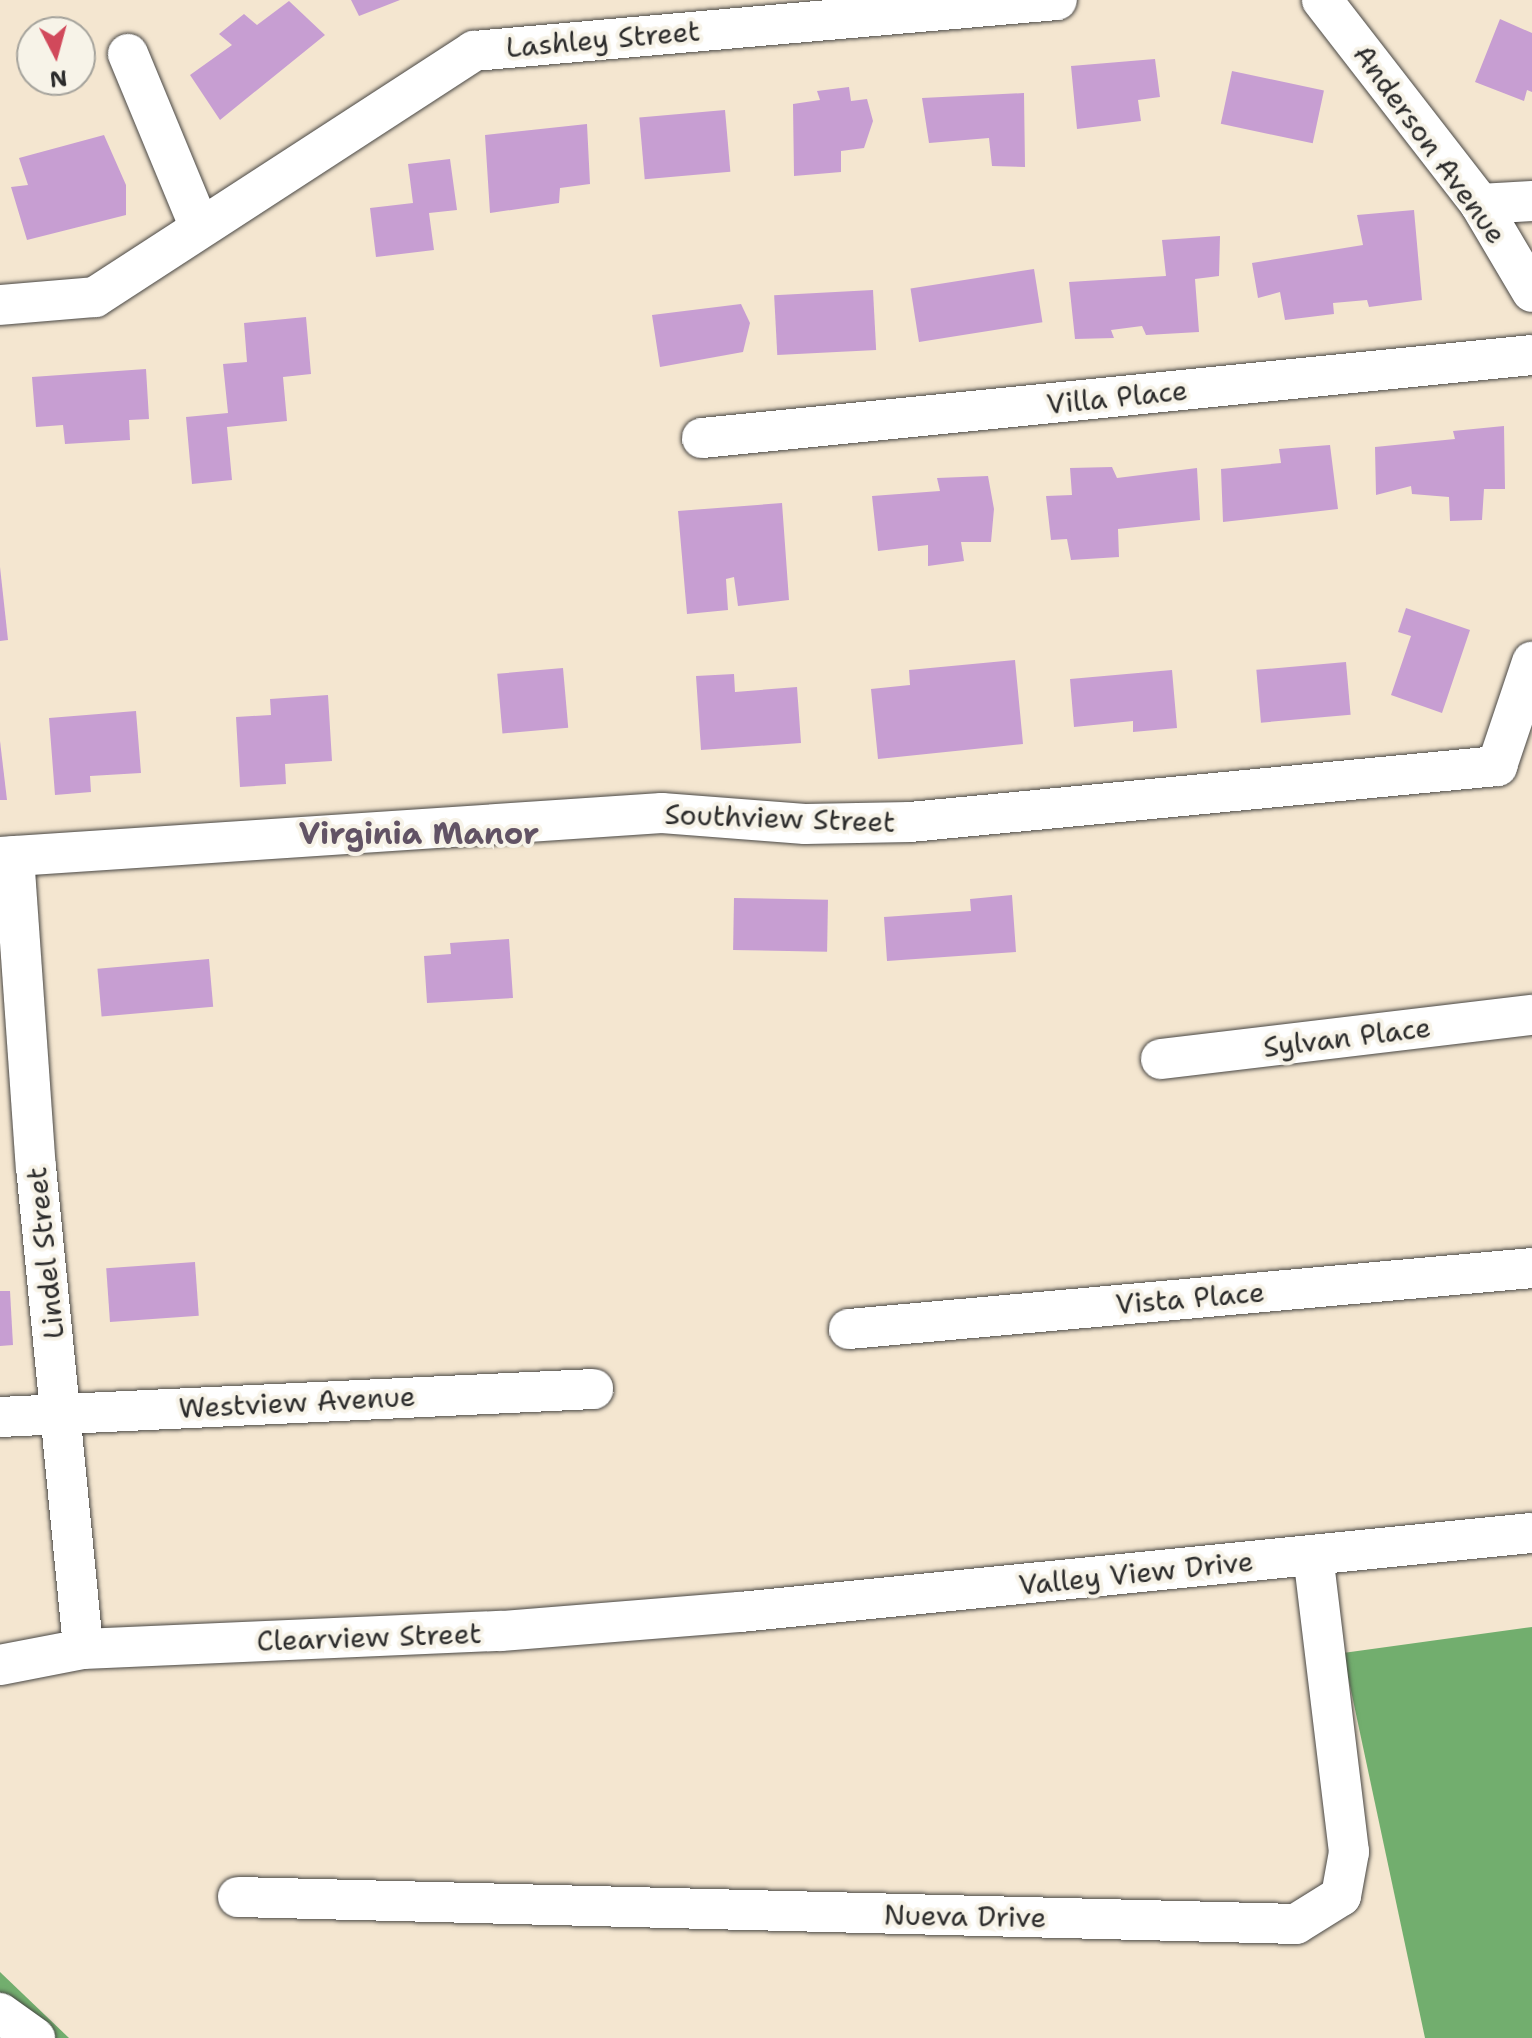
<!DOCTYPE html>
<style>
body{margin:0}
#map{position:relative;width:1532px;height:2038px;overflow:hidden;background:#f4e6d0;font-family:"Shantell Sans",sans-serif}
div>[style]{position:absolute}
.forest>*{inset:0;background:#72ae6e}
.building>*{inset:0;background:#c79ed2;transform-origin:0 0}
.roads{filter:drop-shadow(0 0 2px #494744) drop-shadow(0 0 2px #494744)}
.minor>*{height:40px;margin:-20px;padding:0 20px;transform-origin:20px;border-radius:20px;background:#fff}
span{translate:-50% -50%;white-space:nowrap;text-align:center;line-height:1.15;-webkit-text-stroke:8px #f7f3e8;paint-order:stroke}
.street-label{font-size:28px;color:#2b2b2b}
.neighbourhood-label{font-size:30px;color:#625365;font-weight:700}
.north{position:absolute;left:16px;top:16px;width:80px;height:80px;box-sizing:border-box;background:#f7f3e8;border:2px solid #a5a39c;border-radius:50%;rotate:174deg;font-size:22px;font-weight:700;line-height:32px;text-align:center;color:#2b2b2b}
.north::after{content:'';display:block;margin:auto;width:28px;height:36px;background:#d1495b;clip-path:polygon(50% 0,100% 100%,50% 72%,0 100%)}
</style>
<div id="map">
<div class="forest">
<div style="clip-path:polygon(1532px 1627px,1532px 2038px,1425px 2038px,1343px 1653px)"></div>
<div style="clip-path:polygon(0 1972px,69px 2038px,0 2038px)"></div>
</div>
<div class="building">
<div style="clip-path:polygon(351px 0,400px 0,359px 16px)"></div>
<div style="clip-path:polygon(289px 1px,325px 35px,220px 120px,190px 75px,232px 45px,219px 34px,244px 14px,257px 25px)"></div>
<div style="clip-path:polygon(1500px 19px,1532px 33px,1532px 92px,1527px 90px,1524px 101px,1475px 82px)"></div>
<div style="clip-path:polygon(1155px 59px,1160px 97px,1138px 100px,1141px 121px,1077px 129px,1071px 66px)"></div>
<div style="left:1232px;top:71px;width:94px;height:54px;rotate:12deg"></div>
<div style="clip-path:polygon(849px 87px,851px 101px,867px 99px,873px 121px,864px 148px,841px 151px,841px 172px,794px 176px,793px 104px,820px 100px,817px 91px)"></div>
<div style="clip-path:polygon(1024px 93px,1025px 167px,992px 166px,989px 138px,929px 143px,922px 98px)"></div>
<div style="left:725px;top:110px;width:62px;height:86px;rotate:85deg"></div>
<div style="clip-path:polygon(587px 124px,590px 184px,560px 188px,559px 203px,490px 213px,485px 135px)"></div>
<div style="clip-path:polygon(104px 135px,126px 185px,126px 215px,27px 240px,11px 187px,28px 185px,19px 158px)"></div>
<div style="clip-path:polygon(450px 159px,457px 210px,429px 213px,434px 250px,376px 257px,370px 208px,413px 203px,408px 164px)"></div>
<div style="clip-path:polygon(1414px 210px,1422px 300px,1369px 307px,1367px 300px,1333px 303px,1334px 314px,1285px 320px,1280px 292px,1258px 298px,1252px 263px,1363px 245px,1357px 215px)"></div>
<div style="clip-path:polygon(1220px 236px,1219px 276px,1195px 279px,1199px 332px,1146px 335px,1142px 326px,1111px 330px,1114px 338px,1075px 339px,1069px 282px,1166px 276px,1162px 240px)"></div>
<div style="left:1034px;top:269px;width:54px;height:125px;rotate:81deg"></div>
<div style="left:873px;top:290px;width:60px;height:99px;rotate:87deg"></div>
<div style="clip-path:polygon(741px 304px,750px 323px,743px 352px,660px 367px,652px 315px)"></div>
<div style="clip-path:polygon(306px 317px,311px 374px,283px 377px,287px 421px,227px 427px,232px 480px,192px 484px,186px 417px,228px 413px,223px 364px,247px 362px,244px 323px)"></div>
<div style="clip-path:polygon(146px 369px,149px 419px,129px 420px,130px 440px,65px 444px,63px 425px,36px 427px,32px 377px)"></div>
<div style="clip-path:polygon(1504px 426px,1505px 489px,1484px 489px,1482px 520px,1450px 521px,1449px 497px,1412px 494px,1411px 486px,1376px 495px,1375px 447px,1455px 439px,1453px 431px)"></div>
<div style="clip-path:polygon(1330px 445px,1338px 509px,1223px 522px,1221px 469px,1281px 463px,1279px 449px)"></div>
<div style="clip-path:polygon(1112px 467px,1117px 478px,1197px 468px,1200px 520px,1118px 529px,1119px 557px,1071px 560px,1067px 539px,1051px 540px,1046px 496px,1072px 495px,1070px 468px)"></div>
<div style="clip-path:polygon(988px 476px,994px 509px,991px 542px,961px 542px,964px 561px,928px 566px,928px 545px,878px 551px,872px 496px,940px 491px,937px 478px)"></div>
<div style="clip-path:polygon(782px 503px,789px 600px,738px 606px,734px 577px,726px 579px,728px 610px,687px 614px,678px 511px)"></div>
<div style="clip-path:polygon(0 567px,8px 640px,0 641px)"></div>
<div style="clip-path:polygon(1406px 608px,1470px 630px,1442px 713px,1391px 695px,1411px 636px,1398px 632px)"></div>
<div style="clip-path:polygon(1015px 660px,1023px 744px,878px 759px,871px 689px,910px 685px,909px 670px)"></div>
<div style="left:1346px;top:662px;width:53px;height:90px;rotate:85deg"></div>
<div style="left:563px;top:668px;width:60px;height:66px;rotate:85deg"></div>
<div style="clip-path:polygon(1172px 670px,1177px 728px,1133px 732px,1133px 721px,1074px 727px,1070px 679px)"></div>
<div style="clip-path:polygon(734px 674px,735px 692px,797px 687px,801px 743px,701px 750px,696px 676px)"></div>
<div style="clip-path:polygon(328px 695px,332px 761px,285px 764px,286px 784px,240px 787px,236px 717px,271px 715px,270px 699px)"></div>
<div style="clip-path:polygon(136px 711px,141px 773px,90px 776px,91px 792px,55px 795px,49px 718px)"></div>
<div style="clip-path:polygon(0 741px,7px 800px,0 800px)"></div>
<div style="clip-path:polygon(1012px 895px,1016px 952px,887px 961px,884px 917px,971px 911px,970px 899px)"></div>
<div style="left:734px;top:898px;width:94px;height:52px;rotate:1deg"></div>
<div style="clip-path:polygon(509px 939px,513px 998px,427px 1003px,424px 956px,451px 954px,450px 943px)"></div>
<div style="left:209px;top:959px;width:48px;height:112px;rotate:85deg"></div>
<div style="left:195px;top:1262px;width:54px;height:89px;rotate:86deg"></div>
<div style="clip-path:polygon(0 1291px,10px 1291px,13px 1345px,0 1346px)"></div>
</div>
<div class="roads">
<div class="minor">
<div style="left:1322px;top:0;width:258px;rotate:52.2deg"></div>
<div style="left:1480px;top:204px;width:102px;rotate:59.4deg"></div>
<div style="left:128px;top:54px;width:185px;rotate:67.5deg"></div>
<div style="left:1480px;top:204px;width:52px;rotate:-3.3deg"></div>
<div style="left:0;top:305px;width:95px;rotate:-4.8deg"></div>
<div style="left:95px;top:297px;width:452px;rotate:-33deg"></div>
<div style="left:474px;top:51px;width:585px;rotate:-5deg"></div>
<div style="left:702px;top:438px;width:834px;rotate:-5.71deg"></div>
<div style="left:14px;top:856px;width:312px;rotate:86deg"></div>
<div style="left:36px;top:1167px;width:484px;rotate:84.4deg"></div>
<div style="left:0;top:857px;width:663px;rotate:-3.8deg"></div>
<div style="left:662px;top:813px;width:143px;rotate:4.4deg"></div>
<div style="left:805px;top:824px;width:105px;rotate:-1.1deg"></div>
<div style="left:910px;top:822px;width:590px;rotate:-5.45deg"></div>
<div style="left:1497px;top:766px;width:110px;rotate:-71.4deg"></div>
<div style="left:1161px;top:1059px;width:374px;rotate:-6.8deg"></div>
<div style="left:849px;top:1329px;width:686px;rotate:-5.1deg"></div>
<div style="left:0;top:1417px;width:594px;rotate:-2.7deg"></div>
<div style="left:0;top:1665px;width:85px;rotate:-10.9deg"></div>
<div style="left:83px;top:1649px;width:419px;rotate:-2.5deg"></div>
<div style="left:502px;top:1631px;width:239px;rotate:-4.6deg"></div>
<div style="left:740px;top:1612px;width:796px;rotate:-5.7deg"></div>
<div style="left:238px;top:1897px;width:1058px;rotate:1.46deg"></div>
<div style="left:1296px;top:1924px;width:53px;rotate:-31.9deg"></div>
<div style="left:1341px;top:1896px;width:45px;rotate:-79.7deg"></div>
<div style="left:1349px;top:1852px;width:298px;rotate:-96.9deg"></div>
<div style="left:0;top:2013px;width:43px;rotate:35.5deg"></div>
</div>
</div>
<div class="street-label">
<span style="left:603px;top:39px;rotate:-5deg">Lashley Street</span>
<span style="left:1430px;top:144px;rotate:54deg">Anderson Avenue</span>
<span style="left:1117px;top:397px;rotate:-6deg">Villa Place</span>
<span style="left:780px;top:818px;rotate:2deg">Southview Street</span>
<span style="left:1347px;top:1037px;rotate:-7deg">Sylvan Place</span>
<span style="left:45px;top:1253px;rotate:-96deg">Lindel Street</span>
<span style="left:1190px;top:1298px;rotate:-5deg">Vista Place</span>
<span style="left:297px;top:1402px;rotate:-3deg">Westview Avenue</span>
<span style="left:1136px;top:1573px;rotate:-6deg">Valley View Drive</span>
<span style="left:369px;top:1637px;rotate:-2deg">Clearview Street</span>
<span style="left:965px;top:1916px;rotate:1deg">Nueva Drive</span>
</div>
<div class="neighbourhood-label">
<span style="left:419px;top:834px">Virginia Manor</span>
</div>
<div class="north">N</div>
</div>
